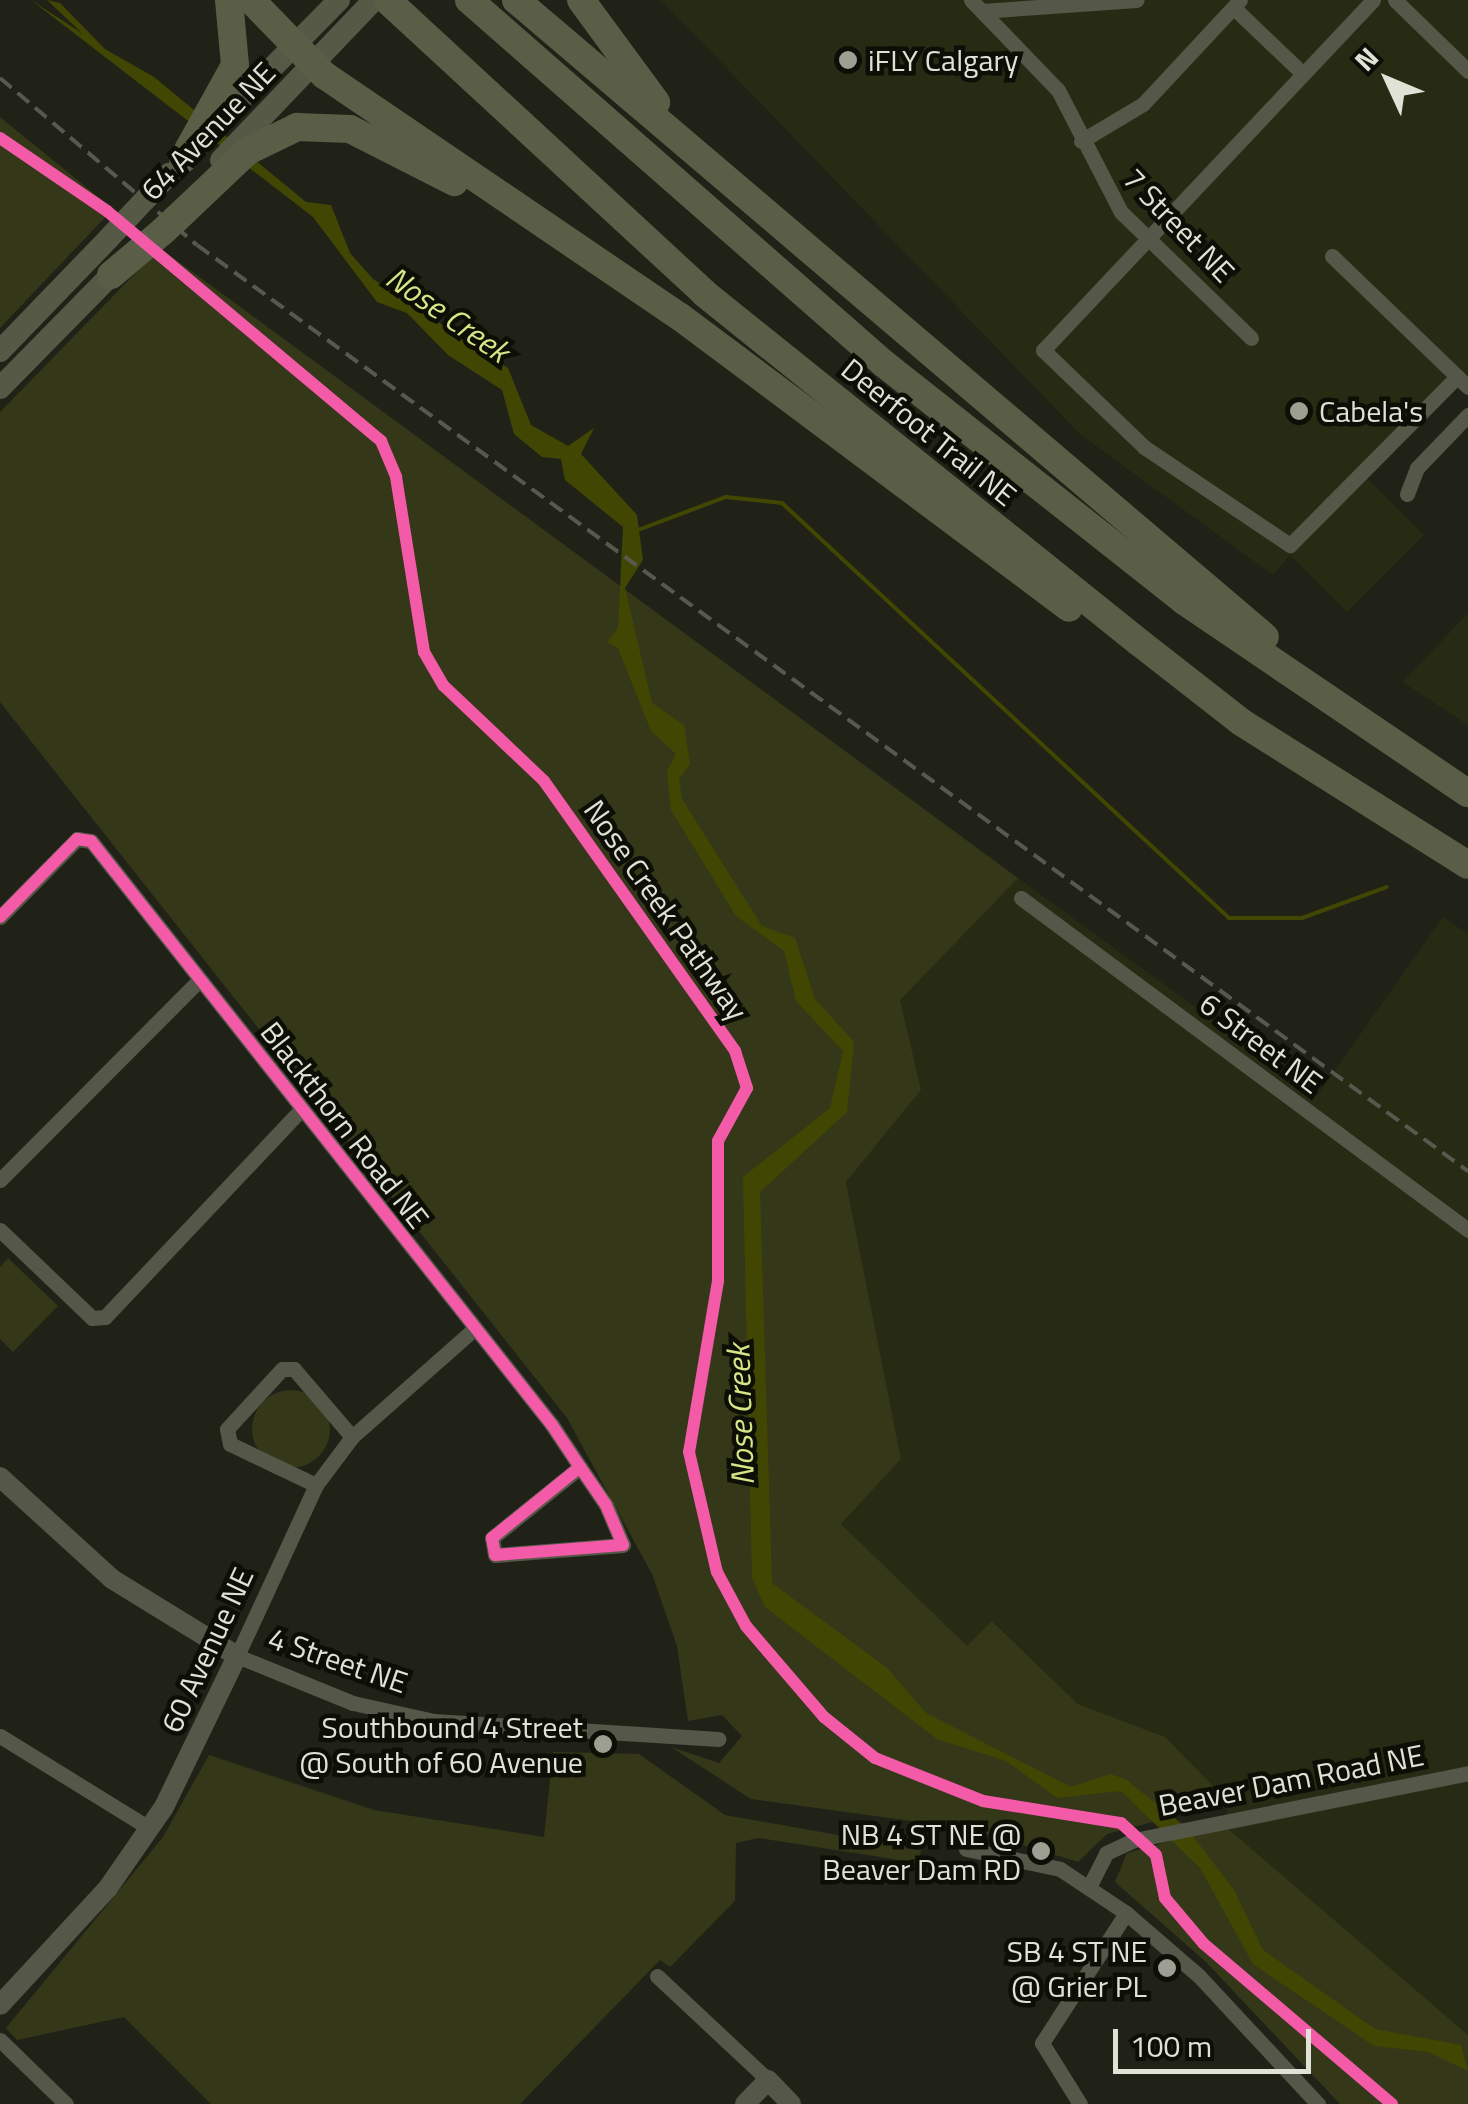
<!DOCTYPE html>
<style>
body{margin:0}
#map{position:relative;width:1468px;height:2104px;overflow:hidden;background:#202217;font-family:"Titillium Web",sans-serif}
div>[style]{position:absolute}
.built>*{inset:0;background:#282b13}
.green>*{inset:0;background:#343818}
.round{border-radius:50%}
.water>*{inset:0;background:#414702}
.stream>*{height:4px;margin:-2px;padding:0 2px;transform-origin:2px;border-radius:2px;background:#414702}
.minor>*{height:15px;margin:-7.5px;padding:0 7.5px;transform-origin:7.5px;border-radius:7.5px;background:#555748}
.tertiary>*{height:20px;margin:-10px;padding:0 10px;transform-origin:10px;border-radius:10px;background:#555748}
.secondary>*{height:22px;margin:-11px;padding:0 11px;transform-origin:11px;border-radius:11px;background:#575947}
.motorway>*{height:28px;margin:-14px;padding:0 14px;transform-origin:14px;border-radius:14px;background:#5a5e46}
.rail>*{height:4px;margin-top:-2px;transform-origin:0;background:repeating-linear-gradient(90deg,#57594e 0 15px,transparent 0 23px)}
.secondary-bridge>*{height:22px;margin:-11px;padding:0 11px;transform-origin:11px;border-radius:11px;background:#575947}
.motorway-bridge>*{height:28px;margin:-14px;padding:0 14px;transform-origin:14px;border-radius:14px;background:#5a5e46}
.cycleway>*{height:12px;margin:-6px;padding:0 6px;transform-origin:6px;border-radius:6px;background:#f35aa7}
.dots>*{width:28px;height:28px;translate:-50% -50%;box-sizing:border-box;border:5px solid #0d0e06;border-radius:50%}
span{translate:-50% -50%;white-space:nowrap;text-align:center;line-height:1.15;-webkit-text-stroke:9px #0d0e06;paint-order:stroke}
.poi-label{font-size:30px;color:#e0e2d6}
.left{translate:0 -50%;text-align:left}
.right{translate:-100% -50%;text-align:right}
.street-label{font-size:30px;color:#e0e2d6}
.water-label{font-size:32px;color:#d8e587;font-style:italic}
.north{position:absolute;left:1338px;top:30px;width:100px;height:100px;-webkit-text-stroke:8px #0d0e06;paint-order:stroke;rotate:314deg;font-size:28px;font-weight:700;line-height:40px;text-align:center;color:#e0e2d6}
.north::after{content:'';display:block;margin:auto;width:35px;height:45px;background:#e0e2d6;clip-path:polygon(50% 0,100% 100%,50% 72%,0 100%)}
.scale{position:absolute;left:1113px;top:2029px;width:198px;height:45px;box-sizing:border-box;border:5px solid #e0e2d6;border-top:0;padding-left:12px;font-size:30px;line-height:35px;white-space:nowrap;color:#e0e2d6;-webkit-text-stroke:8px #0d0e06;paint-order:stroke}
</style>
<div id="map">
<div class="built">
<div style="clip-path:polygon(661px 0,1468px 0,1468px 373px,1367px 478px,1424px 535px,1347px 612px,1290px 555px,1273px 575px,1080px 434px)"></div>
<div style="clip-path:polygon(1468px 613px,1468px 725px,1403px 682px)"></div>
<div style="clip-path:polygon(1018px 878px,1317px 1096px,1443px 917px,1468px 934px,1468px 2035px,1225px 1826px,1228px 1802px,1165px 1737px,1078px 1704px,993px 1621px,967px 1647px,841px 1524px,901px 1459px,846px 1182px,921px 1090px,899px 1000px)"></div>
</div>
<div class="green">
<div style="clip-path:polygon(0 117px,113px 209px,0 328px)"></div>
<div style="clip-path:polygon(160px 248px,1018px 878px,900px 1000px,921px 1090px,846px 1182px,901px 1459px,841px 1524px,967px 1646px,992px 1621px,1078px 1704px,1165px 1737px,1229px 1802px,1107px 1834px,1078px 1862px,970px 1829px,751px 1799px,671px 1747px,719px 1763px,742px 1736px,722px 1715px,688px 1721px,677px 1646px,652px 1574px,567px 1418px,0 702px,0 412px)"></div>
<div style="clip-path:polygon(8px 1258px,58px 1306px,13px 1352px,0 1339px,0 1267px)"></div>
<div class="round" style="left:252px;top:1390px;width:78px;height:78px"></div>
<div style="clip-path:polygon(553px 1752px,639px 1754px,725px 1815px,921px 1850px,919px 1863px,758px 1838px,736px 1843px,735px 1901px,670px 1967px,660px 1960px,520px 2104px,211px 2104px,124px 2017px,17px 2040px,6px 2028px,163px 1837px,209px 1755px,374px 1810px,544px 1837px)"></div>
<div style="clip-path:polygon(1225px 1826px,1468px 2035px,1468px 2104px,1340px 2104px,1206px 1962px,1115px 1882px,1127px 1853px)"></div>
</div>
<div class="water">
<div style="clip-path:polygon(31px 0,83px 34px,47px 0,60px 3px,105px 49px,154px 77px,306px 202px,331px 205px,350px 253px,373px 279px,452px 331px,454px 317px,456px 335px,508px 368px,531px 425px,568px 446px,594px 428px,581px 454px,637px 515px,643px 560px,625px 588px,652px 703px,684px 725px,690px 764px,679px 779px,682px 799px,762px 926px,795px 938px,815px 999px,854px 1042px,847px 1112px,760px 1192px,772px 1583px,887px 1668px,926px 1713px,1071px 1787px,1110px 1774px,1125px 1779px,1186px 1827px,1234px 1890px,1263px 1950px,1375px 2029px,1461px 2045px,1468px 2071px,1428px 2052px,1374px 2046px,1253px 1964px,1200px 1868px,1121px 1791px,1057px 1798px,1006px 1761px,937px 1739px,765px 1607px,752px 1578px,743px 1177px,830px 1108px,843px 1051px,796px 1001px,784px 951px,736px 916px,671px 810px,667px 771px,676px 754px,651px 731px,618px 648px,607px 642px,618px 628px,623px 527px,565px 480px,561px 459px,542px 457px,514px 434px,502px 390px,448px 355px,407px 313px,377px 302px,313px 217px)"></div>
</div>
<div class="stream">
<div style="left:638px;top:530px;width:94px;rotate:-20.6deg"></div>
<div style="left:726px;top:497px;width:56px;rotate:6.1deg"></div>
<div style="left:782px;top:503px;width:610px;rotate:42.87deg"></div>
<div style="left:1229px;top:918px;width:73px"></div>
<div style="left:1302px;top:918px;width:90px;rotate:-20deg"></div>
</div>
<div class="minor">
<div style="left:971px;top:0;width:125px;rotate:46deg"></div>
<div style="left:1058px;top:90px;width:137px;rotate:62.7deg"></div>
<div style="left:1121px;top:212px;width:181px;rotate:44.1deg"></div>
<div style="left:1373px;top:0;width:481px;rotate:133.3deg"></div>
<div style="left:1043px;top:350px;width:140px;rotate:43.8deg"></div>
<div style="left:1144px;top:447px;width:176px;rotate:33.9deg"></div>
<div style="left:1290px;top:545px;width:237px;rotate:-45.2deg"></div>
<div style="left:1395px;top:0;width:102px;rotate:44.2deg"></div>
<div style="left:1234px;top:8px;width:94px;rotate:43.7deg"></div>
<div style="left:982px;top:11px;width:155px;rotate:-4.1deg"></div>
<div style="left:1081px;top:141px;width:72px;rotate:-30.8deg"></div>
<div style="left:1143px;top:104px;width:142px;rotate:-47deg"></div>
<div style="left:1332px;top:256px;width:189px;rotate:43.9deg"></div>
<div style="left:1407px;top:494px;width:28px;rotate:-69deg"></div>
<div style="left:1417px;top:468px;width:74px;rotate:-46.1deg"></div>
<div style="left:1021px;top:898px;width:557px;rotate:36.6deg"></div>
<div style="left:0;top:917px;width:110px;rotate:-45.4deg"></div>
<div style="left:77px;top:839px;width:14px;rotate:8deg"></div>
<div style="left:91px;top:841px;width:744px;rotate:51.71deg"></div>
<div style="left:552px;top:1425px;width:50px;rotate:56.3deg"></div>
<div style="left:580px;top:1467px;width:46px;rotate:55.6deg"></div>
<div style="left:606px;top:1505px;width:43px;rotate:67deg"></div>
<div style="left:623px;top:1545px;width:128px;rotate:175.5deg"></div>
<div style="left:495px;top:1555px;width:17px;rotate:-100deg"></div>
<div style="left:492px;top:1538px;width:113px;rotate:-38.9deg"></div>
<div style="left:0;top:1180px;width:281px;rotate:-45.1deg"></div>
<div style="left:0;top:1230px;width:127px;rotate:43.7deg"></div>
<div style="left:92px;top:1318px;width:13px;rotate:-4deg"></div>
<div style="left:105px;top:1317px;width:285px;rotate:-46.6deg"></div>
<div style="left:474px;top:1329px;width:163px;rotate:138.5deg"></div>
<div style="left:352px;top:1437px;width:60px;rotate:126.9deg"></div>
<div style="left:316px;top:1485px;width:188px;rotate:114.8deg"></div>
<div style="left:237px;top:1656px;width:125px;rotate:22.1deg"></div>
<div style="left:353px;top:1703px;width:83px;rotate:12.5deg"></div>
<div style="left:434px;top:1721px;width:285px;rotate:3.6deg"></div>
<div style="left:316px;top:1485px;width:95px;rotate:-154.5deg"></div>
<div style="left:230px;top:1444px;width:15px;rotate:-101deg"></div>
<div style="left:227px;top:1429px;width:81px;rotate:-47.5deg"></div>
<div style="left:282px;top:1369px;width:12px"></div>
<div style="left:294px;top:1369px;width:89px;rotate:49.5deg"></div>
<div style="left:0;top:1736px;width:175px;rotate:31.7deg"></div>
<div style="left:966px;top:1849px;width:96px;rotate:12deg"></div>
<div style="left:1060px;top:1869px;width:79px;rotate:33.7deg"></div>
<div style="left:1126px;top:1913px;width:96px;rotate:40.8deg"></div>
<div style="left:1199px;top:1976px;width:175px;rotate:47.1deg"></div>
<div style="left:1089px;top:1887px;width:38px;rotate:-63deg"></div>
<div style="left:1106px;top:1853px;width:31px;rotate:-25deg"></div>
<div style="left:1134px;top:1840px;width:341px;rotate:-11.3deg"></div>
<div style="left:657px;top:1976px;width:152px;rotate:43.1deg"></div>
<div style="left:0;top:2040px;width:92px;rotate:44.1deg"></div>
<div style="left:1080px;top:2104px;width:72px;rotate:-121.9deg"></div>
<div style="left:1042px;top:2043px;width:155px;rotate:-57.1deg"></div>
</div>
<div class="tertiary">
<div style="left:0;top:1477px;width:151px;rotate:42.3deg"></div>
<div style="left:112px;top:1579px;width:147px;rotate:31.6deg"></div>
<div style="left:237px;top:1656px;width:168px;rotate:115.8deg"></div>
<div style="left:164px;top:1807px;width:98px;rotate:124.7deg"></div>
<div style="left:108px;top:1888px;width:159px;rotate:132.7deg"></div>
<div style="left:745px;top:2104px;width:33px;rotate:-46deg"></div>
<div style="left:768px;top:2080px;width:33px;rotate:46deg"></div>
</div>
<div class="secondary">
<div style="left:198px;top:143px;width:201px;rotate:-45.4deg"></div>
<div style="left:221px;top:160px;width:221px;rotate:-46.3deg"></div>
<div style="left:0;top:351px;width:157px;rotate:-46deg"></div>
<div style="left:0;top:388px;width:177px;rotate:-45.5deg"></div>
</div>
<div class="motorway">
<div style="left:251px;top:0;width:105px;rotate:45.8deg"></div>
<div style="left:324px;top:75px;width:429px;rotate:34.2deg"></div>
<div style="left:679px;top:316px;width:487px;rotate:36.8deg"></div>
<div style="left:387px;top:0;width:432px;rotate:42.7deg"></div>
<div style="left:704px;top:293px;width:559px;rotate:38.76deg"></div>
<div style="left:1140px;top:643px;width:128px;rotate:38deg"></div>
<div style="left:1241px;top:722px;width:268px;rotate:32.2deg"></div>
<div style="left:469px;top:0;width:551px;rotate:41.24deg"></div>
<div style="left:883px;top:363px;width:384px;rotate:38.3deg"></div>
<div style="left:1184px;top:601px;width:343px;rotate:34.1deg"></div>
<div style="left:516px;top:0;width:983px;rotate:40.38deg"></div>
<div style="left:581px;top:0;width:127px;rotate:53.7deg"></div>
<div style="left:183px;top:159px;width:107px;rotate:-61deg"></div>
<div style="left:235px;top:65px;width:65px;rotate:-95.3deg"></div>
<div style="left:176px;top:219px;width:99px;rotate:-43.4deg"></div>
<div style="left:248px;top:151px;width:55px;rotate:-26.1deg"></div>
<div style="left:297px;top:127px;width:53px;rotate:2.2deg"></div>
<div style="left:350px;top:129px;width:117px;rotate:27deg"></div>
<div style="left:111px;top:275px;width:68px;rotate:-40.2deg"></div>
</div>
<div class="rail">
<div style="left:0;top:78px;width:258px;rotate:40.3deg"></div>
<div style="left:197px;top:245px;width:1573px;rotate:36.08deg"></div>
</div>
<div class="secondary-bridge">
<div style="left:109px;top:238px;width:88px;rotate:-46.8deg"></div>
</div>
<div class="motorway-bridge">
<div style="left:163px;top:231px;width:18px;rotate:-43deg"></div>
</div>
<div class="cycleway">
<div style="left:0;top:138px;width:130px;rotate:34.3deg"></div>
<div style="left:107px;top:211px;width:358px;rotate:40deg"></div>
<div style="left:381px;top:441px;width:39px;rotate:67deg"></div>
<div style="left:396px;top:477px;width:177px;rotate:80.9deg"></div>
<div style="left:424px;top:652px;width:39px;rotate:60deg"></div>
<div style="left:444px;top:686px;width:138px;rotate:43.5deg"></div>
<div style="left:544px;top:781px;width:331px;rotate:54.7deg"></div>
<div style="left:735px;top:1051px;width:39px;rotate:72deg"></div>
<div style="left:747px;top:1088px;width:60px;rotate:118.7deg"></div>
<div style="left:718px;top:1141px;width:140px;rotate:90deg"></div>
<div style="left:718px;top:1281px;width:173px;rotate:99.6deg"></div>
<div style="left:689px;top:1452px;width:123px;rotate:76.9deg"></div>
<div style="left:717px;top:1572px;width:61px;rotate:61.8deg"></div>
<div style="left:746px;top:1626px;width:120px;rotate:49.4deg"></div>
<div style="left:824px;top:1717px;width:65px;rotate:38.8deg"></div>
<div style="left:875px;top:1758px;width:116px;rotate:21.7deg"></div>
<div style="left:983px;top:1801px;width:140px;rotate:9.1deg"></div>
<div style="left:1121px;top:1823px;width:47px;rotate:42.4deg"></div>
<div style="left:1156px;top:1855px;width:44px;rotate:78.2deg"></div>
<div style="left:1165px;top:1898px;width:60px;rotate:49.7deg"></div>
<div style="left:1204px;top:1944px;width:247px;rotate:40.4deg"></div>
<div style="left:0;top:917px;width:110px;rotate:-45.4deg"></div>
<div style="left:77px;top:839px;width:14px;rotate:8deg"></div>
<div style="left:91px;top:841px;width:744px;rotate:51.71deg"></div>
<div style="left:552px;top:1425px;width:50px;rotate:56.3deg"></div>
<div style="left:580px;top:1467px;width:46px;rotate:55.6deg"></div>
<div style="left:606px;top:1505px;width:43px;rotate:67deg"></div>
<div style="left:623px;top:1545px;width:128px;rotate:175.5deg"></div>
<div style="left:495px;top:1555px;width:17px;rotate:-100deg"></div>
<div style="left:492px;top:1538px;width:113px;rotate:-38.9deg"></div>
</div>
<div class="dots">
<div style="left:848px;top:60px;background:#9d9f93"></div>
<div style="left:1299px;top:411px;background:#9d9f93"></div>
<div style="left:603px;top:1744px;background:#9d9f93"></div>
<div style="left:1041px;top:1851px;background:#9d9f93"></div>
<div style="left:1167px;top:1968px;background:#9d9f93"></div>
</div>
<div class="poi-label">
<span class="left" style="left:868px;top:60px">iFLY Calgary</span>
<span class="left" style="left:1319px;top:411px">Cabela's</span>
<span class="right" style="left:583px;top:1744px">Southbound 4 Street<br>@ South of 60 Avenue</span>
<span class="right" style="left:1021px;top:1851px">NB 4 ST NE @<br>Beaver Dam RD</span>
<span class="right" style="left:1147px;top:1968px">SB 4 ST NE<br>@ Grier PL</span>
</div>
<div class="street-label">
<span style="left:208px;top:131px;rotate:-46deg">64 Avenue NE</span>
<span style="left:1179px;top:225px;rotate:46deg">7 Street NE</span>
<span style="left:929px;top:432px;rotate:39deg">Deerfoot Trail NE</span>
<span style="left:666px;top:910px;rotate:55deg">Nose Creek Pathway</span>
<span style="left:1261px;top:1043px;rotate:37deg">6 Street NE</span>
<span style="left:345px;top:1125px;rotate:52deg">Blackthorn Road NE</span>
<span style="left:207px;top:1650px;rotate:-65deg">60 Avenue NE</span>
<span style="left:338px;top:1660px;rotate:19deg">4 Street NE</span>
<span style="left:1291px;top:1780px;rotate:-11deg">Beaver Dam Road NE</span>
</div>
<div class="water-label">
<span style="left:448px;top:314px;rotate:35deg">Nose Creek</span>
<span style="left:740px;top:1415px;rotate:-92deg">Nose Creek</span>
</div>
<div class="north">N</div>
<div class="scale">100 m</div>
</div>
